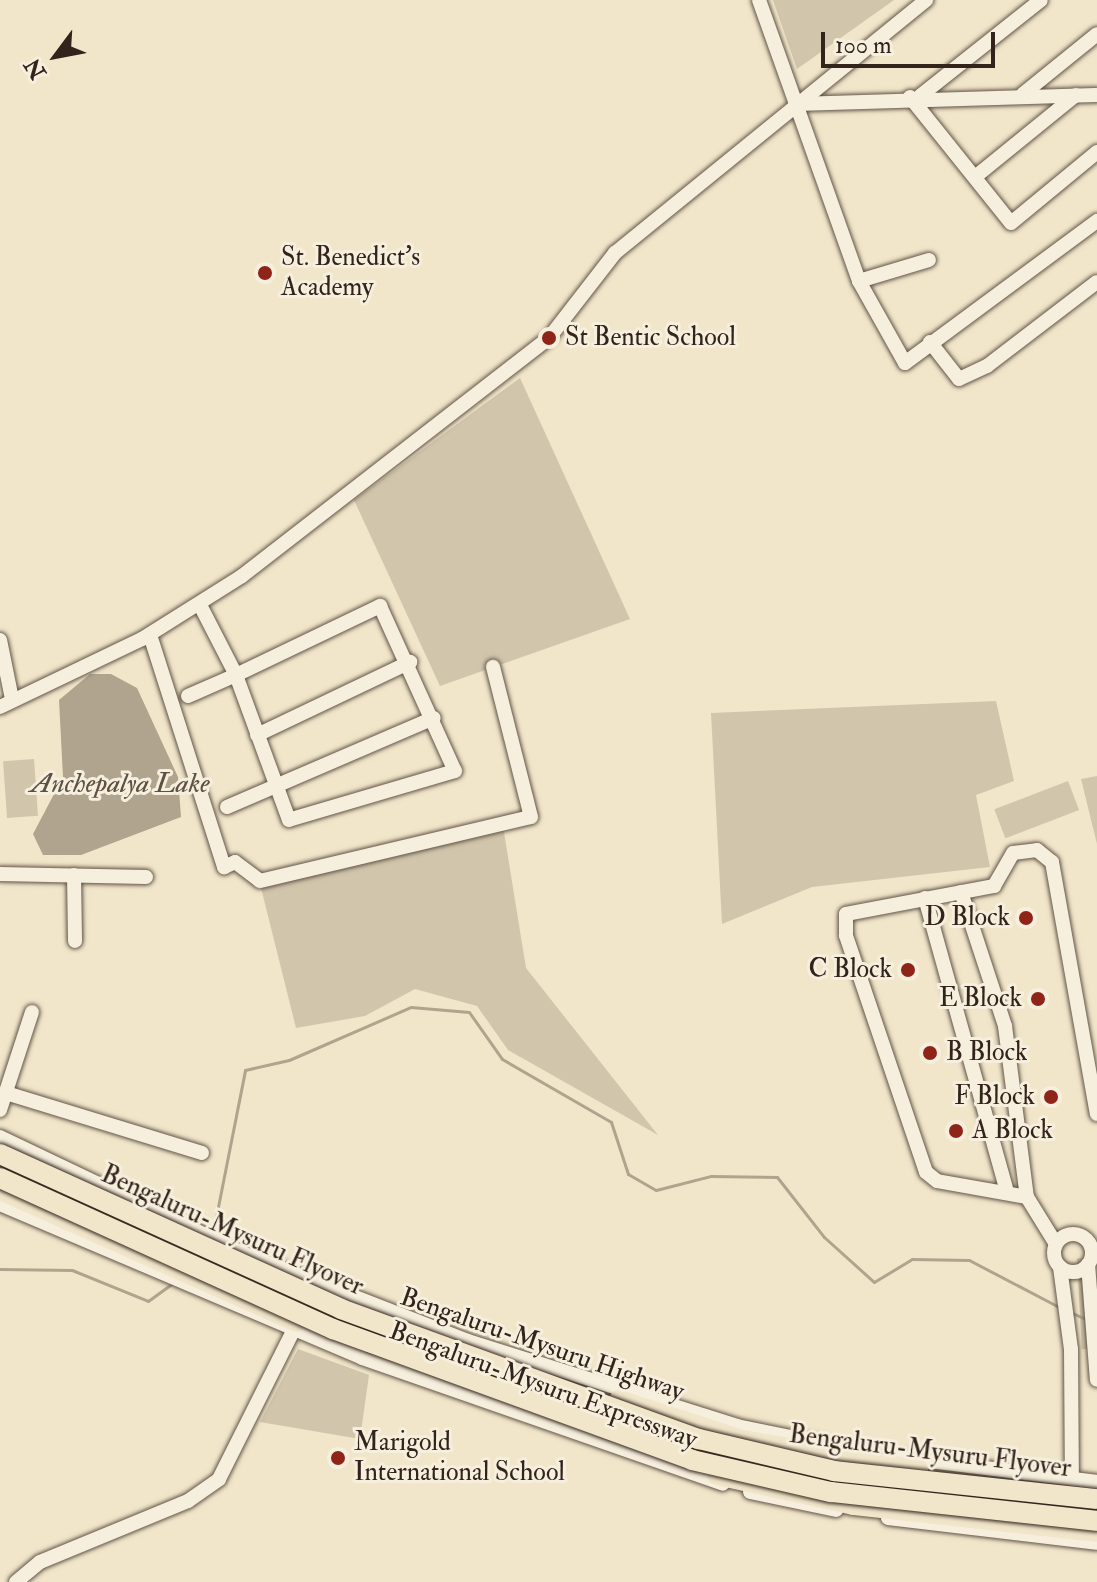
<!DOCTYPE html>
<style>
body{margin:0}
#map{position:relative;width:1097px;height:1582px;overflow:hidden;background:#f1e6ca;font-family:"IM FELL Double Pica",serif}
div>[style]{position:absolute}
.green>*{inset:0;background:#d1c5ac;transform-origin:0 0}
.water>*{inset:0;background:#b0a48e}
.stream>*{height:3px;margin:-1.5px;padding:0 1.5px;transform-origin:1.5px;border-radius:1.5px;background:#b0a48e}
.roads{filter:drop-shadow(0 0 2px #625447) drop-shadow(0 0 2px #625447)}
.minor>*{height:14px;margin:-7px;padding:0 7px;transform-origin:7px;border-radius:7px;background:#f6efdd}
.minor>.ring{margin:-7px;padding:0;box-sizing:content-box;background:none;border:14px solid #f6efdd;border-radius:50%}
.highway>*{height:20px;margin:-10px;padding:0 10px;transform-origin:10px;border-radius:10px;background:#f1e6ca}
.bridges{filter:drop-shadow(0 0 2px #32231b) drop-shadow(0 0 2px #32231b)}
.highway-bridge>*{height:20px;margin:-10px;padding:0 10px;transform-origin:10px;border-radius:10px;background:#f1e6ca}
.dots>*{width:22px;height:22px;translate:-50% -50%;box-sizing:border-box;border:4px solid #f6efdd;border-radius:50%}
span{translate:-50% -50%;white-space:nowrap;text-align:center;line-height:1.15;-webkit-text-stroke:6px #f6efdd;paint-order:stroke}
.poi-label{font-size:26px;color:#32231b}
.left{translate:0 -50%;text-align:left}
.right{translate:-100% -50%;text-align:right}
.street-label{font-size:26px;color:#32231b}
.water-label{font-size:28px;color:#5e5043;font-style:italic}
.north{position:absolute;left:16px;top:16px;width:80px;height:80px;-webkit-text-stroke:6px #f6efdd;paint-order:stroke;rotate:238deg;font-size:22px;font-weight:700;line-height:32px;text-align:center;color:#32231b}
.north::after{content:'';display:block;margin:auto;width:28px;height:36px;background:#32231b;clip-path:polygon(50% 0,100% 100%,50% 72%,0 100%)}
.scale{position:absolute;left:821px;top:32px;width:174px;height:36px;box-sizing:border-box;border:4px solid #32231b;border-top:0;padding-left:10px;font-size:24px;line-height:28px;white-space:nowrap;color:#32231b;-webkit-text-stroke:6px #f6efdd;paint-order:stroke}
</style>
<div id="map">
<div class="green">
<div style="clip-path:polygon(773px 0,894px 0,797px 69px)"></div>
<div style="clip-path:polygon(520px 378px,630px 619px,440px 686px,354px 500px)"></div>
<div style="clip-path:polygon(996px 701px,1014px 781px,976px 795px,990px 867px,812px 887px,722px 924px,711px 713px)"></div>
<div style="left:34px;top:759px;width:57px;height:31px;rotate:86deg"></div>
<div style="clip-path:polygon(1097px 776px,1097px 844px,1081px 779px)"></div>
<div style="left:1068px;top:781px;width:31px;height:79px;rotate:69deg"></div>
<div style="clip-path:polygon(502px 820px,526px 968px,658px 1135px,508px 1050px,477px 1006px,415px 989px,365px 1016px,296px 1028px,260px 884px)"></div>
<div style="left:1085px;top:1258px;width:91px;height:8px;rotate:87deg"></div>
<div style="clip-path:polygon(298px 1349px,369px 1375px,360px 1439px,260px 1422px)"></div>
</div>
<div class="water">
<div style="clip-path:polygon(90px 674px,111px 674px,137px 688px,178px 777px,181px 817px,81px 855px,43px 855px,33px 834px,63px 777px,59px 700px)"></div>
</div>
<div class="stream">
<div style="left:213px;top:1232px;width:165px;rotate:-78.8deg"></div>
<div style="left:245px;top:1070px;width:45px;rotate:-12.8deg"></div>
<div style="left:289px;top:1060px;width:133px;rotate:-23.5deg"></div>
<div style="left:411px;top:1007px;width:58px;rotate:4.9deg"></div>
<div style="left:469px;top:1012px;width:57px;rotate:54.9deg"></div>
<div style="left:502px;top:1059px;width:126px;rotate:30deg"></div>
<div style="left:611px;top:1122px;width:55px;rotate:71.9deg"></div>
<div style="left:628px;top:1174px;width:32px;rotate:30deg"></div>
<div style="left:656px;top:1190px;width:57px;rotate:-14.3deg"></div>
<div style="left:711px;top:1176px;width:66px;rotate:0.9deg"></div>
<div style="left:777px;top:1177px;width:76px;rotate:51.9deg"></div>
<div style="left:824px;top:1237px;width:67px;rotate:42deg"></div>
<div style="left:874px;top:1282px;width:44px;rotate:-31.2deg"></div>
<div style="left:912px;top:1259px;width:57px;rotate:1deg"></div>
<div style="left:969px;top:1260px;width:102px;rotate:27.6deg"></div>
<div style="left:0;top:1269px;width:72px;rotate:0.8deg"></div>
<div style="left:72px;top:1270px;width:82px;rotate:22.2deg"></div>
<div style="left:148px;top:1301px;width:32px;rotate:-36deg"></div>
<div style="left:1070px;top:1312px;width:20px;rotate:24deg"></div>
</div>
<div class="roads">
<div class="minor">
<div style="left:759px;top:0;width:298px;rotate:70.4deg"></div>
<div style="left:859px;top:281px;width:94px;rotate:60.7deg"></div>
<div style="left:905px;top:363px;width:239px;rotate:-36.5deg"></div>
<div style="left:1023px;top:94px;width:95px;rotate:-39deg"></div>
<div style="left:920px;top:96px;width:154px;rotate:-38.4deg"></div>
<div style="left:910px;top:97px;width:161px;rotate:51.3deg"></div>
<div style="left:1011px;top:223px;width:112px;rotate:-39.5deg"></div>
<div style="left:795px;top:104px;width:302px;rotate:-1.7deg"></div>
<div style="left:975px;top:177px;width:130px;rotate:-39.1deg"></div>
<div style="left:859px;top:281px;width:73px;rotate:-16.7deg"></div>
<div style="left:930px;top:342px;width:47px;rotate:51.9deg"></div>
<div style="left:959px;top:379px;width:31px;rotate:-25deg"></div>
<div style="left:987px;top:366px;width:138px;rotate:-37.4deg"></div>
<div style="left:150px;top:635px;width:244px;rotate:72.3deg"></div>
<div style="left:224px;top:867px;width:12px;rotate:-24deg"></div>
<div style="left:235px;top:862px;width:31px;rotate:37deg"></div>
<div style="left:260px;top:881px;width:278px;rotate:-13.3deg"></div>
<div style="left:531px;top:817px;width:155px;rotate:-104.2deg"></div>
<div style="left:0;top:640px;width:60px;rotate:78.5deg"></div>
<div style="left:188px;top:696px;width:52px;rotate:-23.6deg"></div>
<div style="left:236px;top:675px;width:160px;rotate:-25.6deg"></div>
<div style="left:380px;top:606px;width:181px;rotate:65.6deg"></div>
<div style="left:455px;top:771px;width:173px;rotate:163.6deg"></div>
<div style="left:289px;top:820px;width:154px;rotate:-110.1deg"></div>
<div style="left:236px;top:675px;width:79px;rotate:-117.2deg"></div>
<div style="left:0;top:707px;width:157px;rotate:-25.6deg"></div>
<div style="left:142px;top:639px;width:118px;rotate:-32.2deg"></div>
<div style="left:242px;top:576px;width:388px;rotate:-37.8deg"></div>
<div style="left:549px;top:338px;width:108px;rotate:-52.2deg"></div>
<div style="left:615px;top:253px;width:401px;rotate:-39.1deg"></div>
<div style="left:257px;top:735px;width:170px;rotate:-25.5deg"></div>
<div style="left:227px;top:807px;width:225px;rotate:-23.3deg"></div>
<div style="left:0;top:874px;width:146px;rotate:1.2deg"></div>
<div style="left:74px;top:875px;width:66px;rotate:89.1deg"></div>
<div style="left:961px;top:892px;width:141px;rotate:71.8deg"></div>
<div style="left:1005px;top:1026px;width:172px;rotate:82.7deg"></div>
<div style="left:925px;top:898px;width:301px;rotate:74.4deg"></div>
<div style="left:6px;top:1093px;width:205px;rotate:17deg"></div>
<div style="left:0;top:1110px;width:103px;rotate:-71.9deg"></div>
<div style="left:0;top:1137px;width:277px;rotate:25.5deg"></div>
<div style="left:250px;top:1256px;width:234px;rotate:21.3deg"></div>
<div style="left:468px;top:1341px;width:282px;rotate:17.5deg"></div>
<div style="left:737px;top:1426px;width:90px;rotate:11.6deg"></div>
<div style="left:0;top:1204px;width:393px;rotate:23deg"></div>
<div style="left:362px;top:1358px;width:382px;rotate:19.2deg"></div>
<div class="ring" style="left:1054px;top:1234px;width:24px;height:24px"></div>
<div style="left:1056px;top:1244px;width:55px;rotate:-121.7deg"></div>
<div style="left:1027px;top:1197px;width:91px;rotate:-169.9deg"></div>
<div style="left:937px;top:1181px;width:14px;rotate:-141deg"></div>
<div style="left:926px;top:1172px;width:250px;rotate:-108.7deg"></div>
<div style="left:846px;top:935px;width:21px;rotate:-90deg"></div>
<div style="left:846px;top:914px;width:151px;rotate:-10.7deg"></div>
<div style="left:994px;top:886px;width:38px;rotate:-60deg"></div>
<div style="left:1013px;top:853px;width:24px;rotate:-7deg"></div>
<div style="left:1037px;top:850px;width:19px;rotate:39deg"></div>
<div style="left:1052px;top:862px;width:256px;rotate:79.9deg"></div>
<div style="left:1088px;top:1264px;width:116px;rotate:85.6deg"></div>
<div style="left:1060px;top:1267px;width:83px;rotate:82.4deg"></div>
<div style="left:1071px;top:1349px;width:130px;rotate:89.6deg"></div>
<div style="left:897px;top:1457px;width:202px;rotate:7.1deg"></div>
<div style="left:750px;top:1492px;width:88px;rotate:11.8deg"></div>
<div style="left:888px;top:1518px;width:210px;rotate:6.8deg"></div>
<div style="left:16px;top:1582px;width:31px;rotate:-40deg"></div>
<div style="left:40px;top:1562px;width:160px;rotate:-22.4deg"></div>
<div style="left:188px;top:1501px;width:38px;rotate:-35deg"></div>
<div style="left:219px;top:1479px;width:174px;rotate:-63.4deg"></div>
</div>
<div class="highway">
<div style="left:0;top:1190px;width:324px;rotate:24deg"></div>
<div style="left:619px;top:1400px;width:130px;rotate:17.9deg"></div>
<div style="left:743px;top:1440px;width:178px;rotate:9.7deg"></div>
<div style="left:717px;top:1475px;width:139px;rotate:12.4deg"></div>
<div style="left:853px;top:1505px;width:245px;rotate:6.3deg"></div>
</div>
</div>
<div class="bridges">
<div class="highway-bridge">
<div style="left:0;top:1154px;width:375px;rotate:24.4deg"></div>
<div style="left:341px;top:1309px;width:381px;rotate:20deg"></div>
<div style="left:699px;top:1439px;width:139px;rotate:13.3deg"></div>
<div style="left:834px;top:1471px;width:264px;rotate:6.1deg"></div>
<div style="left:0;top:1178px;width:366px;rotate:24.4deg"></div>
<div style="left:333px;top:1329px;width:382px;rotate:20deg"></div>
<div style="left:692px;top:1460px;width:143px;rotate:13deg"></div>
<div style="left:831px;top:1492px;width:268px;rotate:6.2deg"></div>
</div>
</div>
<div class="dots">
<div style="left:265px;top:273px;background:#8f2418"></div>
<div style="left:549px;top:338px;background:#8f2418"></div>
<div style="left:1026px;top:918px;background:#8f2418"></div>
<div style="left:908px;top:970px;background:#8f2418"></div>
<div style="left:1038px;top:999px;background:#8f2418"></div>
<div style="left:930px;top:1053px;background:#8f2418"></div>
<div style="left:1051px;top:1097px;background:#8f2418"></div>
<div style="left:956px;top:1131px;background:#8f2418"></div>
<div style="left:338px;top:1458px;background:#8f2418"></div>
</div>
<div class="poi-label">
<span class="left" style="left:281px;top:273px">St. Benedict's<br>Academy</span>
<span class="left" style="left:565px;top:338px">St Bentic School</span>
<span class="right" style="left:1010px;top:918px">D Block</span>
<span class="right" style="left:892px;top:970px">C Block</span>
<span class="right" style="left:1022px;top:999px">E Block</span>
<span class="left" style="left:946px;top:1053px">B Block</span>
<span class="right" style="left:1035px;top:1097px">F Block</span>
<span class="left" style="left:972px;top:1131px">A Block</span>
<span class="left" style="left:354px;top:1458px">Marigold<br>International School</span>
</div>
<div class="street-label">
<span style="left:232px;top:1231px;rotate:24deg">Bengaluru-Mysuru Flyover</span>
<span style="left:542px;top:1345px;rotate:19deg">Bengaluru-Mysuru Highway</span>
<span style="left:543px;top:1386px;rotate:20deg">Bengaluru-Mysuru Expressway</span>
<span style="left:930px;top:1452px;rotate:7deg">Bengaluru-Mysuru Flyover</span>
</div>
<div class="water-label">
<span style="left:120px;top:784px">Anchepalya Lake</span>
</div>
<div class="north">N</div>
<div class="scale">100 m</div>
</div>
